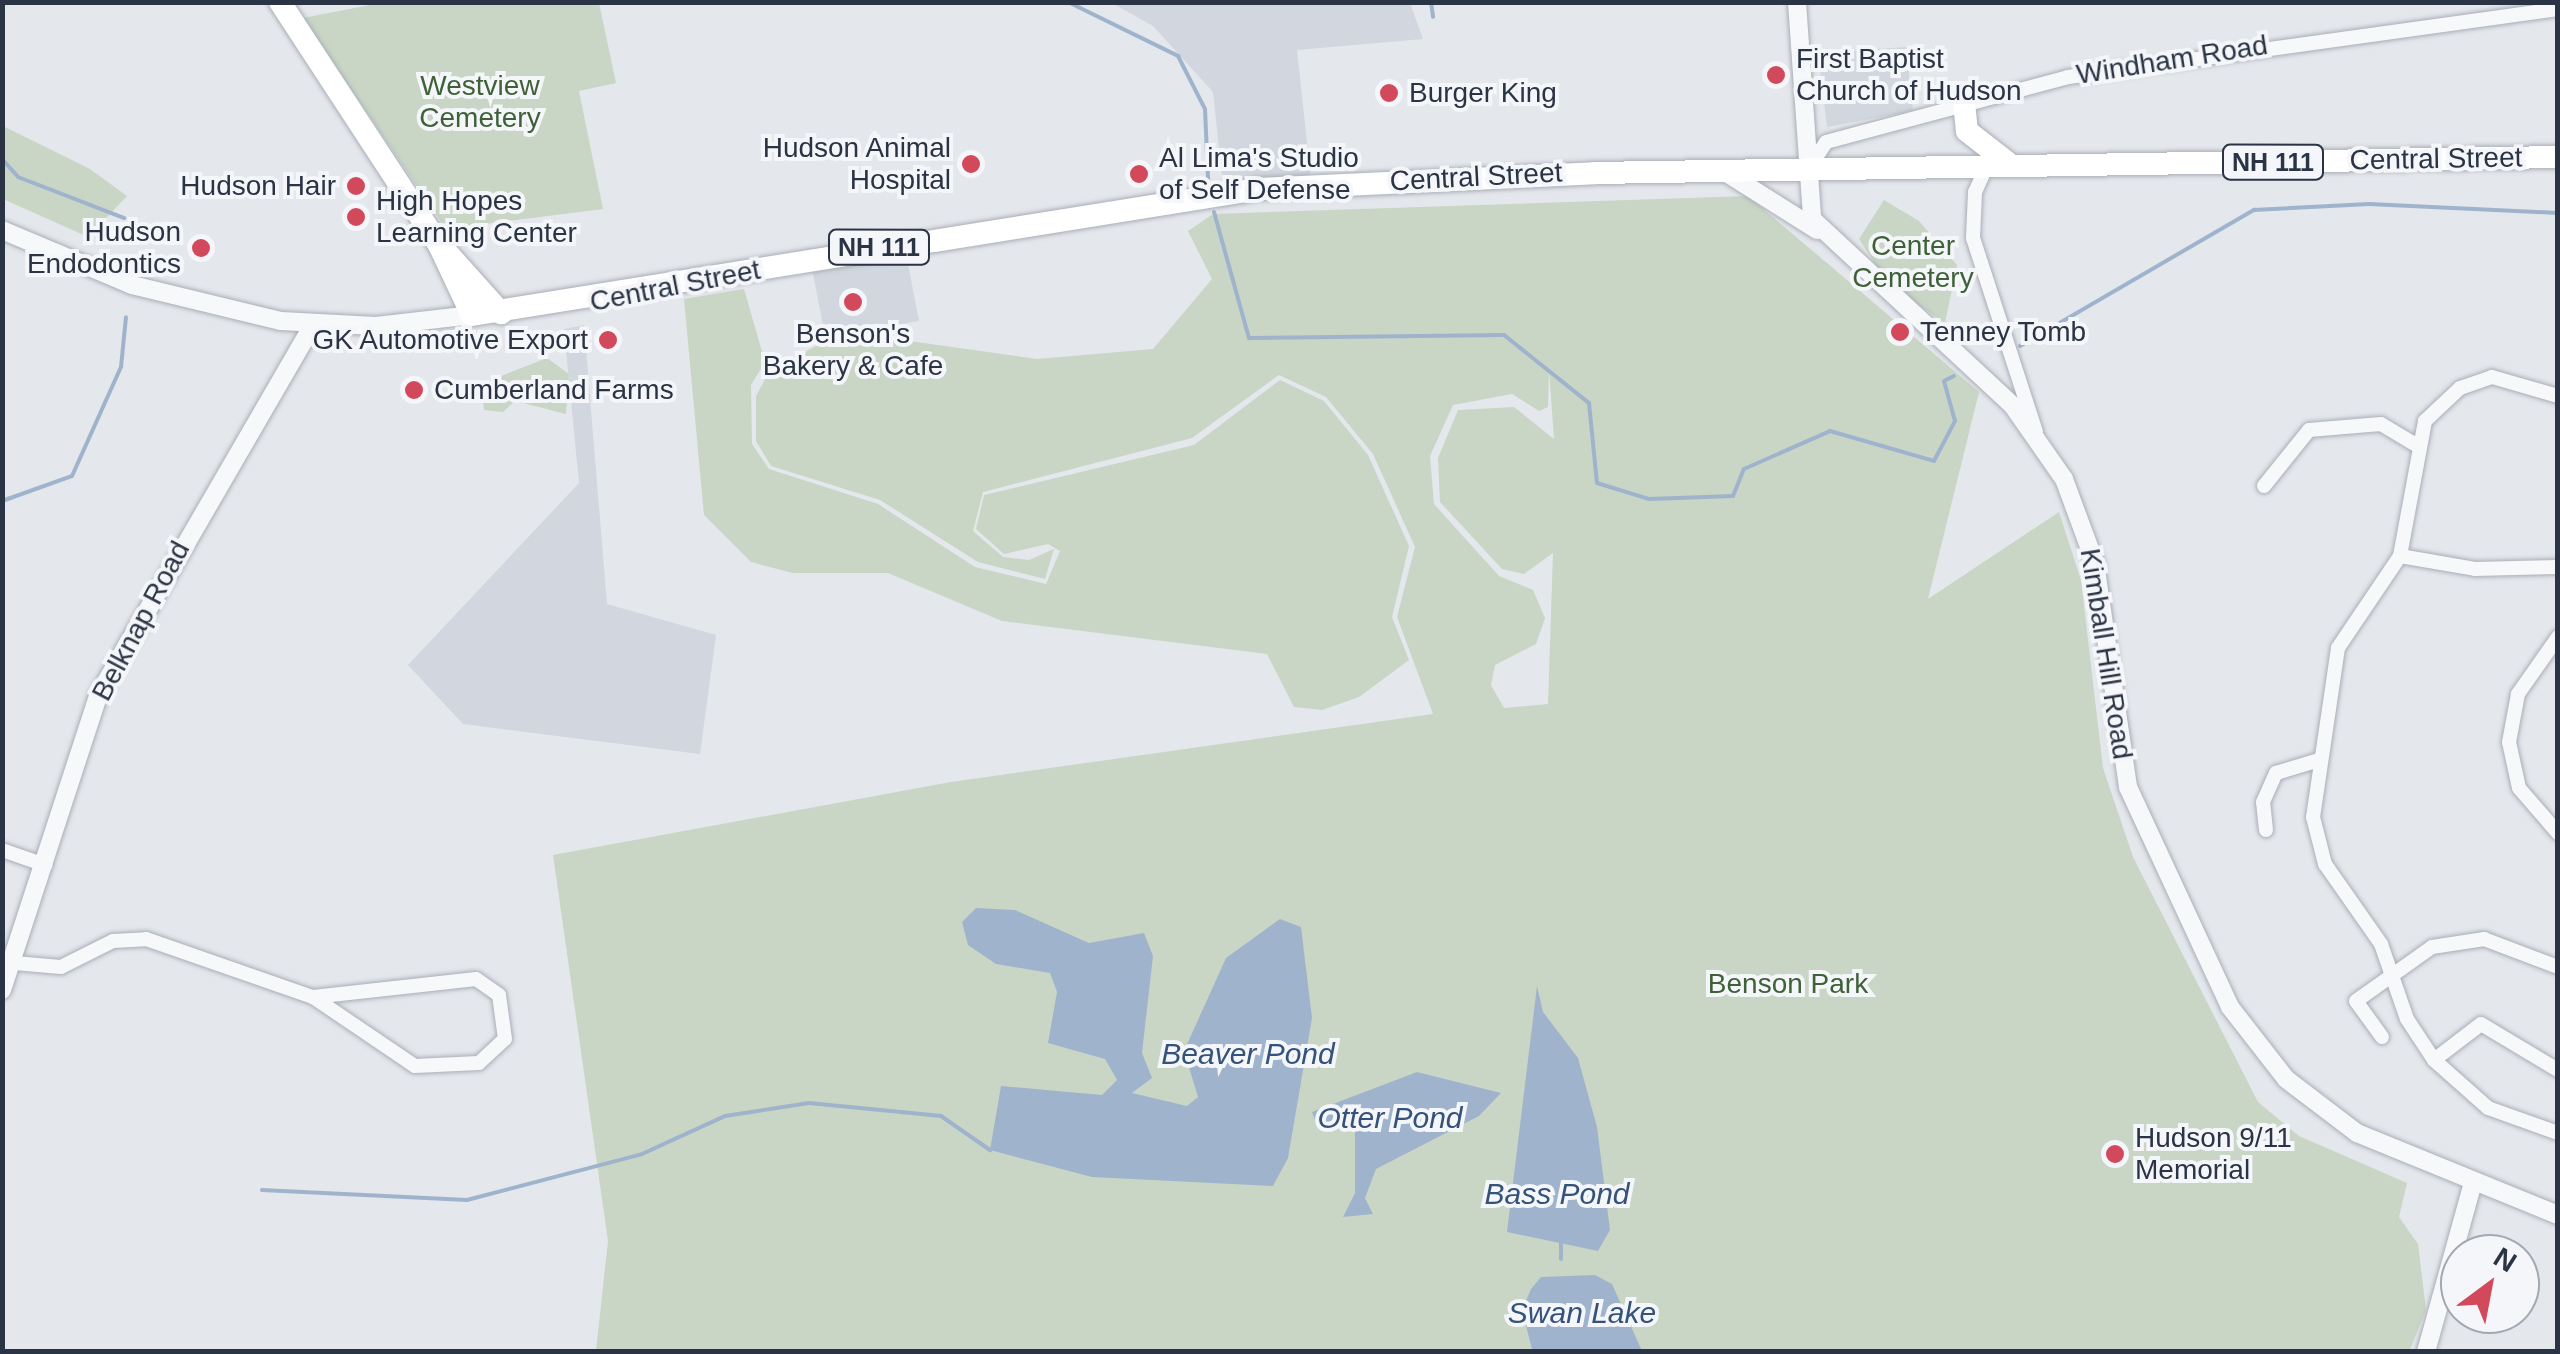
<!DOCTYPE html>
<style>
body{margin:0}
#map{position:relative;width:2560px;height:1354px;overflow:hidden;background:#e4e7ec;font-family:Arial,sans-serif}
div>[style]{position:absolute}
.built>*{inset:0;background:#d2d6de;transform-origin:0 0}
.green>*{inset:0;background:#c9d6c5}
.water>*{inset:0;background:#9fb4cc}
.stream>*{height:4px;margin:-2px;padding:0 2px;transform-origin:2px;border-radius:2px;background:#9fb4cc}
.roads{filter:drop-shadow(0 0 2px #a9aeb7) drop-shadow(0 0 2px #a9aeb7)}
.minor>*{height:14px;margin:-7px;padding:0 7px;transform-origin:7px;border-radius:7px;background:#f7f8fa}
.tertiary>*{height:18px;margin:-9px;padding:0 9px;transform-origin:9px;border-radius:9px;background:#f7f8fa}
.primary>*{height:22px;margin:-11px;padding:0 11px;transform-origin:11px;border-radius:11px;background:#fff}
.dots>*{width:28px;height:28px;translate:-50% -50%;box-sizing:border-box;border:5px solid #f4f6f9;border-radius:50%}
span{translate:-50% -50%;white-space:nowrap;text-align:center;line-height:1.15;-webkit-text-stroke:8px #f4f6f9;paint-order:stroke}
.shield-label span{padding:2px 8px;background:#f4f6f9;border:2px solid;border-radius:8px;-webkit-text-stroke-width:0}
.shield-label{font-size:25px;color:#2b3445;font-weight:700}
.poi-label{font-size:28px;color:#2b3445}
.left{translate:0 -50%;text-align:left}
.right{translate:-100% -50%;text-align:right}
.street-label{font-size:28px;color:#2b3445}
.park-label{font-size:28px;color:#3f6138}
.water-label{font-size:30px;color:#34527a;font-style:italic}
.frame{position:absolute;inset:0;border:5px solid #2b3445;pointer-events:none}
.north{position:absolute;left:2440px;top:1234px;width:100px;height:100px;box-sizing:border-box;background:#f4f6f9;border:2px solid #a4a8b1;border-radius:50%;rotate:32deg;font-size:28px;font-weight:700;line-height:40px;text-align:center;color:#2b3445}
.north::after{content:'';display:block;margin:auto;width:35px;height:45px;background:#d1495b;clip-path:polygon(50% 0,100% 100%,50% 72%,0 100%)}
</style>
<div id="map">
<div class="built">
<div style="clip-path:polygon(1112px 3px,1410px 3px,1423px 39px,1297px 50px,1311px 179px,1223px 186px,1213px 92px,1153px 26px)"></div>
<div style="clip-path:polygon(1906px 47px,1913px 111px,1827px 127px,1818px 53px)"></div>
<div style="left:906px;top:254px;width:68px;height:95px;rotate:79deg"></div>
<div style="clip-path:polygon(584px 325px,607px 604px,716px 635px,700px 754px,463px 724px,408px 665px,579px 483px,564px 329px)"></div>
</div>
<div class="green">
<div style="clip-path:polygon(380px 3px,599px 3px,616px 83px,579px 91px,603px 209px,446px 229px,303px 18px)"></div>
<div style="clip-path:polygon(3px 126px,90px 169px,127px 196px,88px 237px,3px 199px)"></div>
<div style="clip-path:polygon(evenodd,1748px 196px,1979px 392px,1928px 599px,2059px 512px,2081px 580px,2103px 768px,2133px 857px,2258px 1102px,2299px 1136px,2407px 1183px,2399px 1217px,2418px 1244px,2426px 1310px,2409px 1352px,596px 1351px,608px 1241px,553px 855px,951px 782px,1433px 714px,1397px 617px,1415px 547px,1373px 454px,1326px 397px,1279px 375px,1192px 438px,983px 492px,973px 531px,1003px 557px,1029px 560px,1054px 549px,1045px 579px,978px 562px,880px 500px,771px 466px,756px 441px,756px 396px,770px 370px,818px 345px,888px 338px,1037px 359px,1153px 349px,1212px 279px,1188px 231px,1213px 214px,1748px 196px,1549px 369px,1554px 439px,1514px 407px,1458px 410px,1438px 458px,1440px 502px,1502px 569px,1524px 574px,1553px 553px,1548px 704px,1504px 708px,1491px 685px,1495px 665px,1536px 644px,1545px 618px,1533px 590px,1499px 576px,1434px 504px,1430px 456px,1453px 405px,1512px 394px,1539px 411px,1548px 407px,1549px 369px)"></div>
<div style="clip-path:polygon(1884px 200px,1919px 221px,1957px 265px,1945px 323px,1889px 285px,1859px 239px)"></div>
<div style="clip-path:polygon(744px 289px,765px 362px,751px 385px,752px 444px,769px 469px,878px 504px,975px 567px,1046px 584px,1060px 551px,1048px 544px,1004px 554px,976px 529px,984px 495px,1194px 445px,1280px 380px,1324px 401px,1368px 455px,1409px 546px,1392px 617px,1409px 660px,1359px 697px,1322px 710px,1294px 707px,1267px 654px,1002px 621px,888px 573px,793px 573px,751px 562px,704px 515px,684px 299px)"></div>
<div style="clip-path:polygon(547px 358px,569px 374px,566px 414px,515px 401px,503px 412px,484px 410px,481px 384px)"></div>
</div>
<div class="water">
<div style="clip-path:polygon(976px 908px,1015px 910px,1089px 943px,1144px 933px,1153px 956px,1142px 1053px,1152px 1078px,1132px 1093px,1187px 1106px,1198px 1097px,1184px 1051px,1226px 958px,1280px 919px,1301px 927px,1312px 1018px,1288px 1158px,1273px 1186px,1092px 1177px,990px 1150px,1001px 1086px,1102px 1095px,1117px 1080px,1105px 1059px,1048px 1043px,1057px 992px,1050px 973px,996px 964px,968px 945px,962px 922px)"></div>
<div style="clip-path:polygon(1537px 986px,1543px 1012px,1578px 1058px,1597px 1127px,1610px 1230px,1598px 1251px,1507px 1232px)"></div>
<div style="clip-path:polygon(1417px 1072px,1501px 1093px,1479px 1116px,1376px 1169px,1365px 1198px,1373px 1214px,1343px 1217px,1355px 1193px,1355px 1132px,1316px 1123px,1312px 1112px)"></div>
<div style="clip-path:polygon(1595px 1275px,1612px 1284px,1642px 1351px,1532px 1349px,1522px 1310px,1531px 1289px,1541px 1277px)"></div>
</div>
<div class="stream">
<div style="left:1068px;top:2px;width:123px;rotate:26.1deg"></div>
<div style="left:1178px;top:56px;width:59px;rotate:63deg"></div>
<div style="left:1205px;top:109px;width:70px;rotate:87.5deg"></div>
<div style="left:1431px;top:2px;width:15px;rotate:82deg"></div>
<div style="left:2px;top:159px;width:24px;rotate:48deg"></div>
<div style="left:18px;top:177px;width:114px;rotate:21.1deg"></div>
<div style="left:1214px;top:212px;width:131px;rotate:74.5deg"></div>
<div style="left:1249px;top:338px;width:255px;rotate:-0.7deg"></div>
<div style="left:1504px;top:335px;width:109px;rotate:38.7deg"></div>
<div style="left:1589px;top:403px;width:80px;rotate:84.3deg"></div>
<div style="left:1597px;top:483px;width:54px;rotate:17.1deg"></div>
<div style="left:1649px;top:499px;width:84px;rotate:-2deg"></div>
<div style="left:1733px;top:496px;width:29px;rotate:-68deg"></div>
<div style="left:1744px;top:469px;width:94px;rotate:-23.8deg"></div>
<div style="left:1830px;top:431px;width:108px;rotate:16.1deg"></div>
<div style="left:1934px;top:461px;width:45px;rotate:-62.3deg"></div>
<div style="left:1955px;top:421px;width:41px;rotate:-105.4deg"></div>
<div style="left:1944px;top:381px;width:11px;rotate:-27deg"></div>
<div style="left:2020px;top:346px;width:271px;rotate:-30.2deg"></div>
<div style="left:2254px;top:210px;width:115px;rotate:-3deg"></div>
<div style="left:2369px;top:204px;width:189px;rotate:2.7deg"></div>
<div style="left:2px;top:501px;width:74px;rotate:-19.7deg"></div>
<div style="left:72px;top:476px;width:120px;rotate:-65.8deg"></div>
<div style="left:121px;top:367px;width:50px;rotate:-84.3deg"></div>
<div style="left:262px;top:1190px;width:205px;rotate:2.8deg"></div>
<div style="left:467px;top:1200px;width:181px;rotate:-14.7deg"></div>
<div style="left:642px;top:1154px;width:91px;rotate:-24.6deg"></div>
<div style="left:725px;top:1116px;width:85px;rotate:-8.8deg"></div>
<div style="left:809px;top:1103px;width:133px;rotate:5.6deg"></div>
<div style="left:941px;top:1116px;width:60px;rotate:34.8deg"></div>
<div style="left:1561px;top:1259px;width:16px;rotate:-90deg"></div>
</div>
<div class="roads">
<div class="minor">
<div style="left:1988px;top:163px;width:32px;rotate:114deg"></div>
<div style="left:1975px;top:192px;width:46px;rotate:92.5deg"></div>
<div style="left:1973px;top:238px;width:204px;rotate:72deg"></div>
<div style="left:1808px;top:169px;width:32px;rotate:-56deg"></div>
<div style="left:1826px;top:142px;width:251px;rotate:-15deg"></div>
<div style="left:2068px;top:77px;width:495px;rotate:-7.9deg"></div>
<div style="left:2558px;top:396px;width:69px;rotate:-163.9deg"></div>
<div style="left:2492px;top:377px;width:34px;rotate:161deg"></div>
<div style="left:2460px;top:388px;width:48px;rotate:136.7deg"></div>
<div style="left:2425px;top:421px;width:137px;rotate:100.5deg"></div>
<div style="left:2400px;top:556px;width:111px;rotate:124deg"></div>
<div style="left:2338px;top:648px;width:171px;rotate:98.4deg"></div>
<div style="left:2313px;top:817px;width:49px;rotate:75.7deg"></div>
<div style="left:2325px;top:864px;width:98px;rotate:55deg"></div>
<div style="left:2381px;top:944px;width:79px;rotate:70.9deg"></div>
<div style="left:2407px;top:1019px;width:49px;rotate:56.6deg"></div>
<div style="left:2434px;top:1060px;width:72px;rotate:41.6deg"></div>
<div style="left:2488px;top:1108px;width:74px;rotate:19.7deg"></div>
<div style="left:2264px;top:486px;width:72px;rotate:-51.2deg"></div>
<div style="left:2309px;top:430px;width:72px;rotate:-4.8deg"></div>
<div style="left:2381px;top:424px;width:41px;rotate:31deg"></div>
<div style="left:2400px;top:556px;width:76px;rotate:9.8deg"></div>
<div style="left:2475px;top:569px;width:81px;rotate:-1.4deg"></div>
<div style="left:2558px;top:637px;width:70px;rotate:125.1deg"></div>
<div style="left:2518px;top:694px;width:49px;rotate:100.6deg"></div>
<div style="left:2509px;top:742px;width:47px;rotate:77.7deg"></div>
<div style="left:2519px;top:788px;width:60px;rotate:49.1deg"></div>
<div style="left:2266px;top:830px;width:28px;rotate:-96deg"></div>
<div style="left:2263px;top:802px;width:32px;rotate:-66deg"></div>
<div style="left:2276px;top:773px;width:45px;rotate:-16.8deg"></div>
<div style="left:2px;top:850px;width:46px;rotate:19.2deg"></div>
<div style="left:15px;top:963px;width:46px;rotate:5deg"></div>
<div style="left:61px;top:967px;width:58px;rotate:-26.6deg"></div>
<div style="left:113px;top:941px;width:33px;rotate:-3deg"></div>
<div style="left:146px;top:939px;width:177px;rotate:19.2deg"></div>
<div style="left:313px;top:997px;width:123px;rotate:34.1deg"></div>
<div style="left:415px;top:1066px;width:64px;rotate:-2.7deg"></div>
<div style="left:479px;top:1063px;width:35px;rotate:-43deg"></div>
<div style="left:505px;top:1039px;width:44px;rotate:-97.8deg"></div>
<div style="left:499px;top:995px;width:28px;rotate:-145deg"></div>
<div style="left:476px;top:979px;width:164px;rotate:173.7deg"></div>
<div style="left:2382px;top:1037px;width:44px;rotate:-125.8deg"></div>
<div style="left:2356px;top:1001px;width:93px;rotate:-35.4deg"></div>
<div style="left:2432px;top:947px;width:53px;rotate:-8.7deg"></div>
<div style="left:2484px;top:939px;width:79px;rotate:20.7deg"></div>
<div style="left:2434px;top:1060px;width:59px;rotate:-37.5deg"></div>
<div style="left:2481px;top:1024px;width:90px;rotate:30.9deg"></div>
</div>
<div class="tertiary">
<div style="left:1797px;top:2px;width:218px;rotate:86deg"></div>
<div style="left:1812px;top:219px;width:275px;rotate:42.9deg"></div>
<div style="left:2013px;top:406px;width:89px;rotate:55.1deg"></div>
<div style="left:2064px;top:479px;width:90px;rotate:69.7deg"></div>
<div style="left:2095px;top:563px;width:226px;rotate:81.6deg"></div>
<div style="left:2128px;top:787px;width:242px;rotate:65.1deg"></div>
<div style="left:2230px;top:1007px;width:91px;rotate:52.1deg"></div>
<div style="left:2286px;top:1079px;width:89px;rotate:37.3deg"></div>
<div style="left:2357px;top:1133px;width:217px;rotate:22.2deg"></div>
<div style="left:1725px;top:172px;width:109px;rotate:32.2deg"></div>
<div style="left:2px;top:230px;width:141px;rotate:22.9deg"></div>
<div style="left:132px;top:285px;width:153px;rotate:13.6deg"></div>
<div style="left:281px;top:321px;width:95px;rotate:3deg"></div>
<div style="left:376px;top:326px;width:97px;rotate:-6.5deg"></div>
<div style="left:2px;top:990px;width:311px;rotate:-71.9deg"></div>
<div style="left:99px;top:694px;width:427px;rotate:-59.9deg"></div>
<div style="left:2426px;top:1352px;width:175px;rotate:-74.5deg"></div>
</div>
<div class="primary">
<div style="left:280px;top:2px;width:290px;rotate:56.8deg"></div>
<div style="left:439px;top:245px;width:77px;rotate:64.8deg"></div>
<div style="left:472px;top:315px;width:797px;rotate:-9.1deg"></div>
<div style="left:1259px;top:189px;width:336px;rotate:-2.7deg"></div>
<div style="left:1595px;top:173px;width:963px;rotate:-0.95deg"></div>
<div style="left:1964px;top:103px;width:28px;rotate:84deg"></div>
<div style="left:1967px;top:131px;width:52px;rotate:38deg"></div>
<div style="left:442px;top:247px;width:89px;rotate:48.2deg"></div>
</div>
</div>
<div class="dots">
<div style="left:1776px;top:75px;background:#d1495b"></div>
<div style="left:1389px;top:93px;background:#d1495b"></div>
<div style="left:971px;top:164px;background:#d1495b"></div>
<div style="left:1139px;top:174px;background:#d1495b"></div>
<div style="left:356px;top:186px;background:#d1495b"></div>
<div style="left:356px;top:217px;background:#d1495b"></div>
<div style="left:201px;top:248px;background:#d1495b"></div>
<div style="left:853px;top:302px;background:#d1495b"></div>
<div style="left:1900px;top:332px;background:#d1495b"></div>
<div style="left:608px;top:340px;background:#d1495b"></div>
<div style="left:414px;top:390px;background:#d1495b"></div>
<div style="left:2115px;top:1154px;background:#d1495b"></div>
</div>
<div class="shield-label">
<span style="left:2273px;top:162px">NH 111</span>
<span style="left:879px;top:247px">NH 111</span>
</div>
<div class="poi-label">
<span class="left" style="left:1796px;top:75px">First Baptist<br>Church of Hudson</span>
<span class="left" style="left:1409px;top:93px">Burger King</span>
<span class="right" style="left:951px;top:164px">Hudson Animal<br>Hospital</span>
<span class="left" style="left:1159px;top:174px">Al Lima's Studio<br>of Self Defense</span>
<span class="right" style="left:336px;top:186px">Hudson Hair</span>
<span class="left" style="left:376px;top:217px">High Hopes<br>Learning Center</span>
<span class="right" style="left:181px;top:248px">Hudson<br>Endodontics</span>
<span class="left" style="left:1920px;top:332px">Tenney Tomb</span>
<span style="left:853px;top:350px">Benson's<br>Bakery &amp; Cafe</span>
<span class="right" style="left:588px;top:340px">GK Automotive Export</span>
<span class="left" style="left:434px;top:390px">Cumberland Farms</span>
<span class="left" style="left:2135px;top:1154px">Hudson 9/11<br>Memorial</span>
</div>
<div class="street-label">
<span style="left:2172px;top:60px;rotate:-9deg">Windham Road</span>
<span style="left:2436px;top:159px;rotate:-1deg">Central Street</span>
<span style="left:1476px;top:177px;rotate:-3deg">Central Street</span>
<span style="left:675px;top:286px;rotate:-11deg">Central Street</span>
<span style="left:141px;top:621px;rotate:-62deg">Belknap Road</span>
<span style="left:2106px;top:654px;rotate:81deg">Kimball Hill Road</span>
</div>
<div class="park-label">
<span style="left:480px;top:102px">Westview<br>Cemetery</span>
<span style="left:1913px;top:262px">Center<br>Cemetery</span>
<span style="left:1788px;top:984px">Benson Park</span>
</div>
<div class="water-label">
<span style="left:1248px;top:1054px">Beaver Pond</span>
<span style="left:1390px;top:1118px">Otter Pond</span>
<span style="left:1557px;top:1194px">Bass Pond</span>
<span style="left:1582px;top:1313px">Swan Lake</span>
</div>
<div class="frame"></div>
<div class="north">N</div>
</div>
